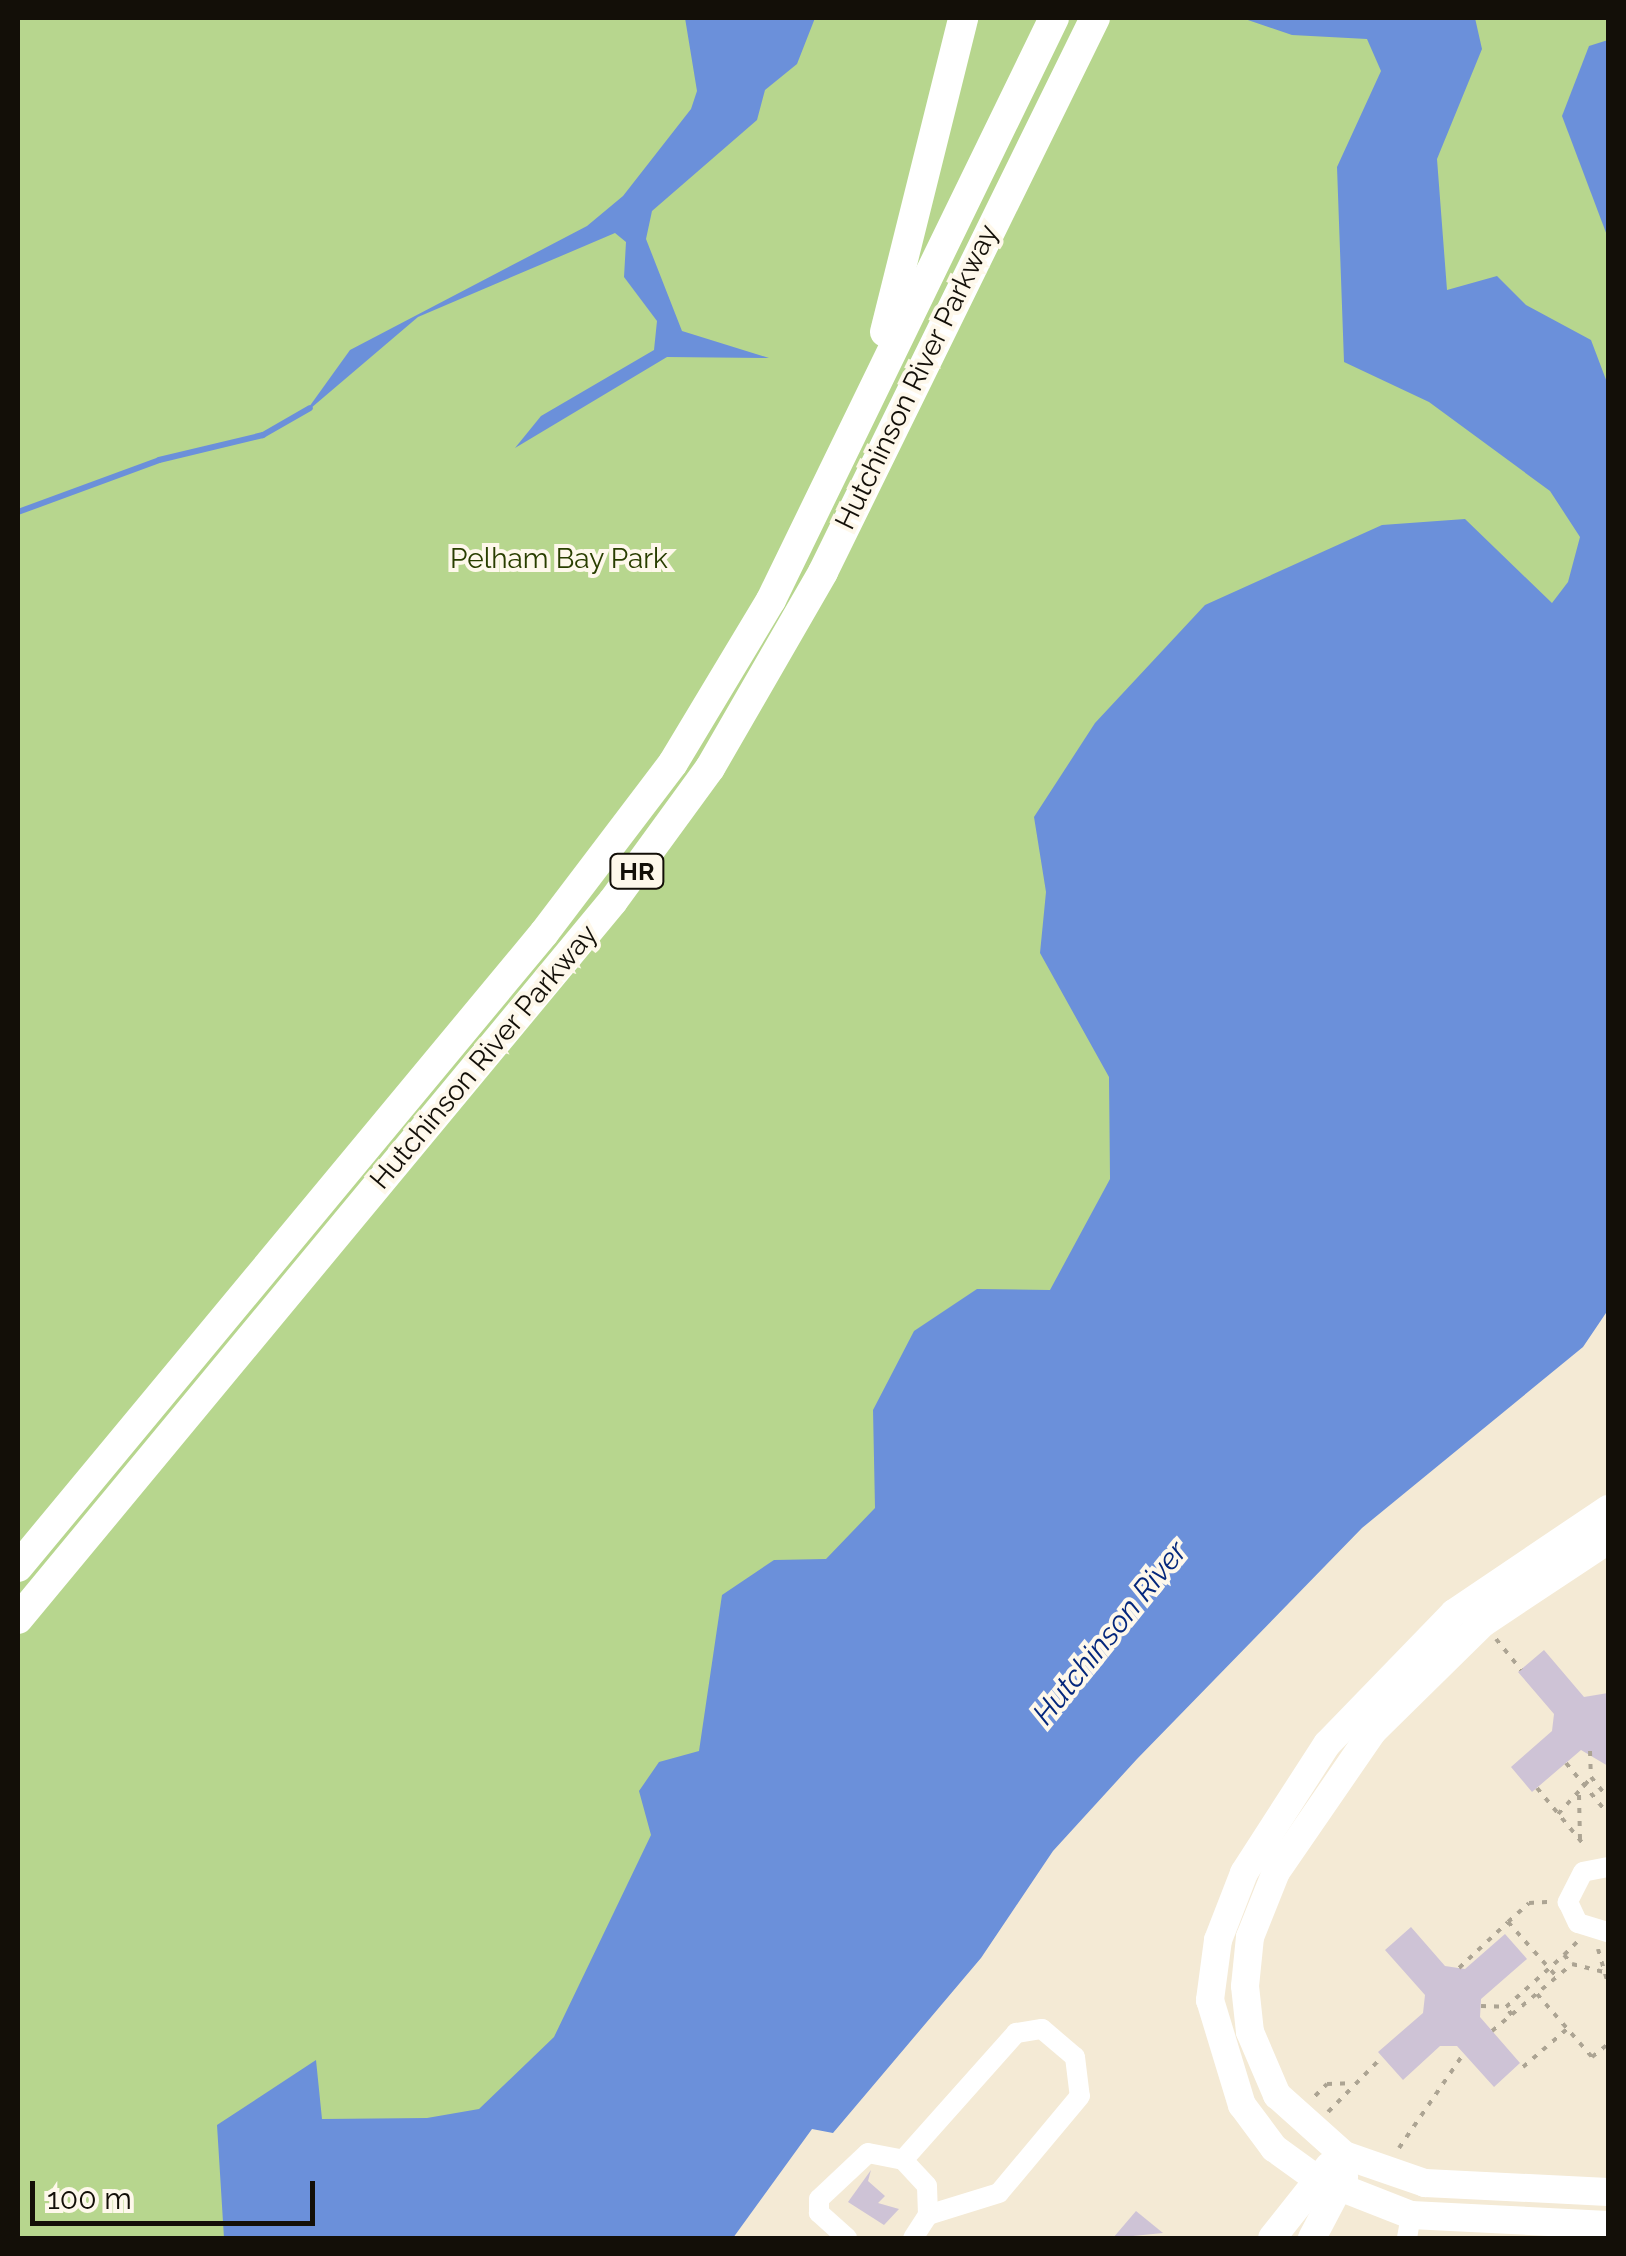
<!DOCTYPE html>
<style>
body{margin:0}
#map{position:relative;width:1626px;height:2256px;overflow:hidden;background:#f4ead5;font-family:Raleway,sans-serif}
div>[style]{position:absolute}
.green>*{inset:0;background:#b7d68e}
.water>*{inset:0;background:#6b90da}
.stream>*{height:6px;margin:-3px;padding:0 3px;transform-origin:3px;border-radius:3px;background:#6b90da}
.building>*{inset:0;background:#cec3d6}
.path>*{height:4px;margin-top:-2px;transform-origin:0;background:repeating-linear-gradient(90deg,#aca493 0 5px,transparent 0 13px)}
.minor>*{height:20px;margin:-10px;padding:0 10px;transform-origin:10px;border-radius:10px;background:#fff}
.major>*{height:28px;margin:-14px;padding:0 14px;transform-origin:14px;border-radius:14px;background:#fff}
.highway>*{height:30px;margin:-15px;padding:0 15px;transform-origin:15px;border-radius:15px;background:#fff}
span{translate:-50% -50%;white-space:nowrap;text-align:center;line-height:1.15;-webkit-text-stroke:8px #fef8eb;paint-order:stroke}
.shield-label span{padding:2px 8px;background:#fef8eb;border:2px solid;border-radius:8px;-webkit-text-stroke-width:0}
.shield-label{font-size:25px;color:#130f08;font-weight:700}
.street-label{font-size:28px;color:#130f08}
.park-label{font-size:28px;color:#293e00}
.water-label{font-size:30px;color:#04277c;font-style:italic}
.frame{position:absolute;inset:0;border:20px solid #130f08;pointer-events:none}
.scale{position:absolute;left:30px;top:2181px;width:285px;height:45px;box-sizing:border-box;border:5px solid #130f08;border-top:0;padding-left:12px;font-size:30px;line-height:35px;white-space:nowrap;color:#130f08;-webkit-text-stroke:8px #fef8eb;paint-order:stroke}
</style>
<div id="map">
<div class="green">
<div style="clip-path:polygon(18px 18px,1608px 18px,1608px 458px,1375px 263px,1608px 493px,1608px 784px,451px 2238px,18px 2238px)"></div>
</div>
<div class="water">
<div style="clip-path:polygon(685px 18px,815px 18px,797px 64px,765px 90px,757px 120px,652px 211px,646px 239px,682px 331px,769px 358px,667px 357px,515px 448px,541px 416px,654px 350px,657px 321px,624px 277px,626px 242px,615px 233px,418px 317px,304px 414px,350px 350px,587px 226px,623px 196px,691px 109px,697px 91px)"></div>
<div style="clip-path:polygon(1242px 18px,1475px 18px,1482px 49px,1437px 159px,1447px 290px,1497px 276px,1526px 305px,1591px 340px,1608px 385px,1608px 1310px,1583px 1347px,1362px 1528px,1137px 1759px,1053px 1851px,981px 1958px,833px 2133px,812px 2129px,733px 2238px,224px 2238px,217px 2125px,316px 2060px,322px 2119px,427px 2118px,479px 2109px,554px 2037px,651px 1835px,639px 1791px,659px 1762px,699px 1751px,722px 1595px,774px 1560px,826px 1559px,875px 1508px,873px 1410px,914px 1331px,977px 1289px,1050px 1290px,1110px 1179px,1109px 1077px,1040px 953px,1046px 892px,1034px 817px,1095px 723px,1205px 605px,1382px 525px,1465px 519px,1552px 603px,1568px 582px,1580px 537px,1550px 491px,1429px 402px,1344px 362px,1337px 167px,1381px 71px,1367px 39px,1292px 35px)"></div>
<div style="clip-path:polygon(1608px 40px,1608px 238px,1562px 116px,1589px 46px)"></div>
</div>
<div class="stream">
<div style="left:18px;top:512px;width:150px;rotate:-20.2deg"></div>
<div style="left:159px;top:460px;width:107px;rotate:-13.5deg"></div>
<div style="left:263px;top:435px;width:54px;rotate:-29.9deg"></div>
</div>
<div class="building">
<div style="clip-path:polygon(1544px 1650px,1584px 1697px,1608px 1693px,1608px 1766px,1581px 1750px,1532px 1792px,1511px 1767px,1552px 1731px,1554px 1714px,1518px 1672px)"></div>
<div style="clip-path:polygon(1411px 1927px,1445px 1966px,1465px 1969px,1505px 1934px,1527px 1959px,1481px 1999px,1480px 2017px,1520px 2063px,1494px 2087px,1457px 2046px,1440px 2046px,1403px 2080px,1378px 2052px,1423px 2013px,1425px 1995px,1385px 1950px)"></div>
<div style="clip-path:polygon(871px 2170px,868px 2181px,885px 2196px,878px 2203px,899px 2209px,884px 2225px,848px 2202px)"></div>
<div style="clip-path:polygon(1136px 2211px,1163px 2233px,1113px 2238px)"></div>
</div>
<div class="path">
<div style="left:1496px;top:1639px;width:40px;rotate:51deg"></div>
<div style="left:1590px;top:1751px;width:26px;rotate:88deg"></div>
<div style="left:1591px;top:1777px;width:27px;rotate:51deg"></div>
<div style="left:1566px;top:1763px;width:66px;rotate:50.5deg"></div>
<div style="left:1537px;top:1788px;width:74px;rotate:50.5deg"></div>
<div style="left:1579px;top:1795px;width:45px;rotate:88.7deg"></div>
<div style="left:1558px;top:1814px;width:49px;rotate:-47.5deg"></div>
<div style="left:1508px;top:1922px;width:28px;rotate:-42deg"></div>
<div style="left:1529px;top:1903px;width:22px;rotate:-3deg"></div>
<div style="left:1598px;top:1949px;width:37px;rotate:74deg"></div>
<div style="left:1564px;top:1955px;width:20px;rotate:-45deg"></div>
<div style="left:1459px;top:1968px;width:67px;rotate:-43.2deg"></div>
<div style="left:1508px;top:1922px;width:74px;rotate:48.3deg"></div>
<div style="left:1537px;top:1994px;width:84px;rotate:48.9deg"></div>
<div style="left:1592px;top:2057px;width:21px;rotate:-39deg"></div>
<div style="left:1481px;top:2006px;width:25px;rotate:2deg"></div>
<div style="left:1512px;top:2015px;width:10px;rotate:-127deg"></div>
<div style="left:1506px;top:2007px;width:78px;rotate:-41.9deg"></div>
<div style="left:1564px;top:1955px;width:12px;rotate:48deg"></div>
<div style="left:1492px;top:2031px;width:104px;rotate:-39.9deg"></div>
<div style="left:1572px;top:1964px;width:37px;rotate:14deg"></div>
<div style="left:1523px;top:2067px;width:58px;rotate:-40.8deg"></div>
<div style="left:1315px;top:2096px;width:17px;rotate:-45deg"></div>
<div style="left:1327px;top:2084px;width:23px;rotate:-2deg"></div>
<div style="left:1328px;top:2112px;width:77px;rotate:-45.5deg"></div>
<div style="left:1399px;top:2148px;width:115px;rotate:-55.6deg"></div>
</div>
<div class="minor">
<div style="left:1608px;top:1867px;width:25px;rotate:169deg"></div>
<div style="left:1583px;top:1872px;width:34px;rotate:117deg"></div>
<div style="left:1568px;top:1902px;width:23px;rotate:65deg"></div>
<div style="left:1578px;top:1923px;width:31px;rotate:17deg"></div>
<div style="left:903px;top:2160px;width:170px;rotate:-48.3deg"></div>
<div style="left:1016px;top:2033px;width:26px;rotate:-9deg"></div>
<div style="left:1042px;top:2029px;width:43px;rotate:40.3deg"></div>
<div style="left:1075px;top:2057px;width:39px;rotate:83deg"></div>
<div style="left:1080px;top:2096px;width:126px;rotate:129.9deg"></div>
<div style="left:999px;top:2193px;width:74px;rotate:162.8deg"></div>
<div style="left:847px;top:2238px;width:38px;rotate:-138deg"></div>
<div style="left:819px;top:2213px;width:14px;rotate:-90deg"></div>
<div style="left:819px;top:2199px;width:67px;rotate:-43.2deg"></div>
<div style="left:868px;top:2153px;width:36px;rotate:11deg"></div>
<div style="left:903px;top:2160px;width:35px;rotate:47deg"></div>
<div style="left:927px;top:2186px;width:29px;rotate:88deg"></div>
<div style="left:928px;top:2215px;width:27px;rotate:123deg"></div>
<div style="left:1407px;top:2238px;width:23px;rotate:-80deg"></div>
</div>
<div class="major">
<div style="left:1608px;top:1509px;width:186px;rotate:146deg"></div>
<div style="left:1454px;top:1613px;width:182px;rotate:134.1deg"></div>
<div style="left:1327px;top:1744px;width:153px;rotate:122.8deg"></div>
<div style="left:1244px;top:1873px;width:72px;rotate:111.2deg"></div>
<div style="left:1218px;top:1940px;width:61px;rotate:97.6deg"></div>
<div style="left:1210px;top:2000px;width:110px;rotate:73.1deg"></div>
<div style="left:1242px;top:2105px;width:54px;rotate:53.3deg"></div>
<div style="left:1274px;top:2148px;width:49px;rotate:35.9deg"></div>
<div style="left:1314px;top:2177px;width:104px;rotate:21.4deg"></div>
<div style="left:1411px;top:2215px;width:197px;rotate:2.9deg"></div>
<div style="left:1608px;top:1540px;width:150px;rotate:146.4deg"></div>
<div style="left:1483px;top:1623px;width:154px;rotate:135.5deg"></div>
<div style="left:1373px;top:1731px;width:171px;rotate:124.5deg"></div>
<div style="left:1276px;top:1872px;width:70px;rotate:111.8deg"></div>
<div style="left:1250px;top:1937px;width:49px;rotate:95.8deg"></div>
<div style="left:1245px;top:1986px;width:46px;rotate:83.8deg"></div>
<div style="left:1250px;top:2032px;width:69px;rotate:66.8deg"></div>
<div style="left:1277px;top:2095px;width:90px;rotate:41.8deg"></div>
<div style="left:1344px;top:2155px;width:86px;rotate:19.1deg"></div>
<div style="left:1425px;top:2183px;width:183px;rotate:2.8deg"></div>
<div style="left:1272px;top:2238px;width:92px;rotate:-51.6deg"></div>
<div style="left:1312px;top:2238px;width:69px;rotate:-62.3deg"></div>
</div>
<div class="highway">
<div style="left:885px;top:332px;width:324px;rotate:-76deg"></div>
<div style="left:18px;top:1567px;width:824px;rotate:-50.32deg"></div>
<div style="left:544px;top:933px;width:213px;rotate:-52.8deg"></div>
<div style="left:673px;top:763px;width:190px;rotate:-59deg"></div>
<div style="left:771px;top:600px;width:647px;rotate:-64.07deg"></div>
<div style="left:18px;top:1619px;width:932px;rotate:-50.35deg"></div>
<div style="left:613px;top:901px;width:165px;rotate:-53.9deg"></div>
<div style="left:710px;top:768px;width:226px;rotate:-60deg"></div>
<div style="left:823px;top:572px;width:617px;rotate:-63.85deg"></div>
</div>
<div class="shield-label">
<span style="left:637px;top:871px">HR</span>
</div>
<div class="street-label">
<span style="left:917px;top:377px;rotate:-64deg">Hutchinson River Parkway</span>
<span style="left:484px;top:1057px;rotate:-50deg">Hutchinson River Parkway</span>
</div>
<div class="park-label">
<span style="left:559px;top:559px">Pelham Bay Park</span>
</div>
<div class="water-label">
<span style="left:1110px;top:1633px;rotate:-51deg">Hutchinson River</span>
</div>
<div class="frame"></div>
<div class="scale">100 m</div>
</div>
